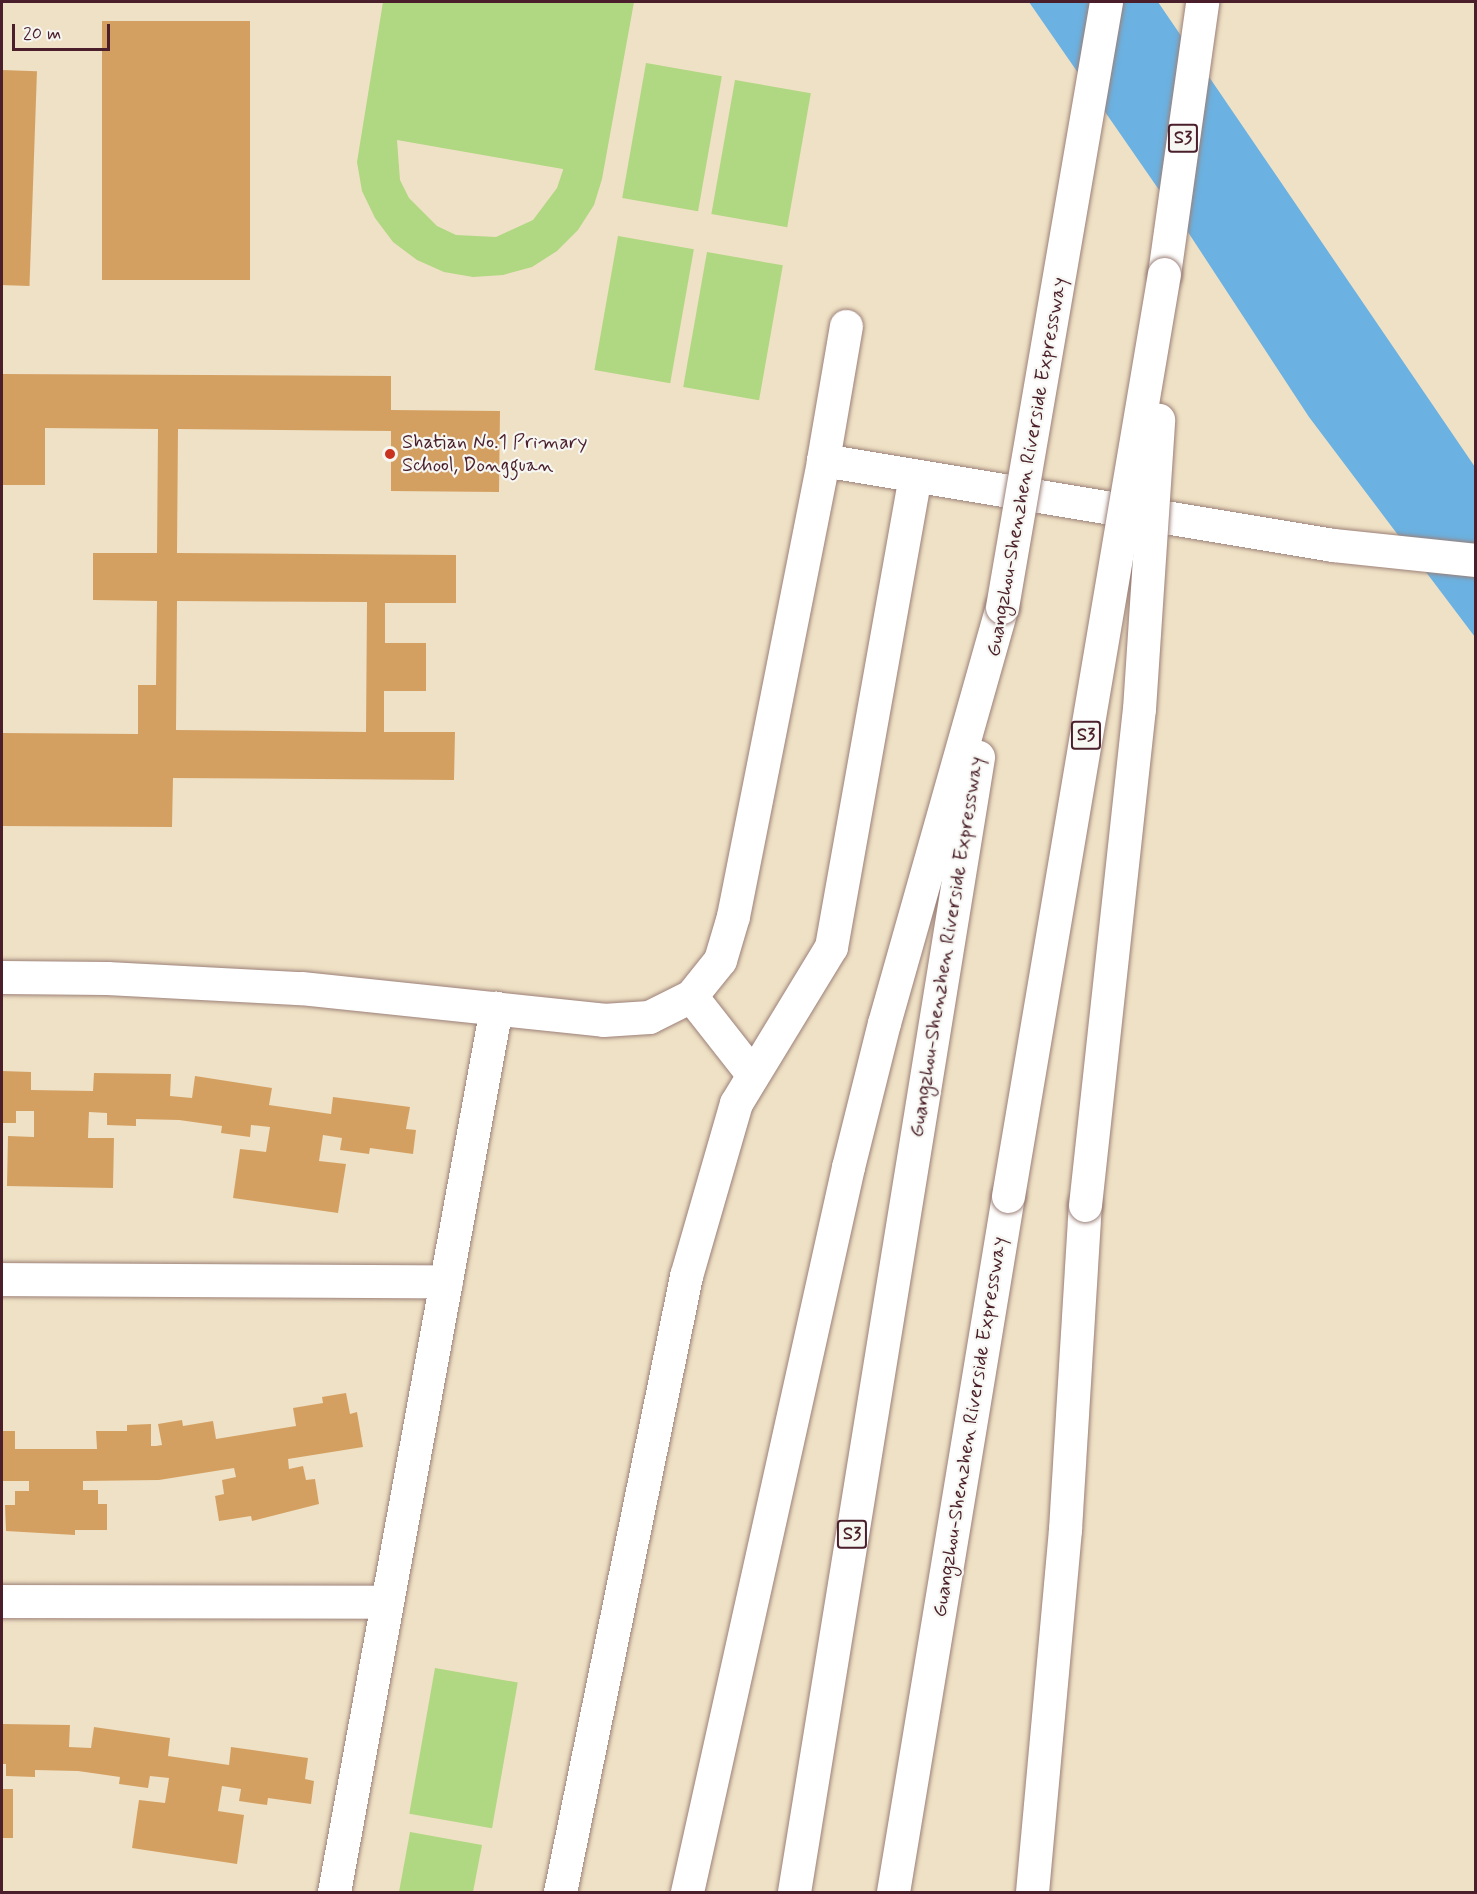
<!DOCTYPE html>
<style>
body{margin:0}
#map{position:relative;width:1477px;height:1894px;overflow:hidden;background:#efe1c5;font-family:Mynerve,sans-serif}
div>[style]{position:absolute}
.green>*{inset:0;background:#b0d781;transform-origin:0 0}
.water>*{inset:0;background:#6bb1e1}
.building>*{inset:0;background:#d4a062;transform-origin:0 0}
.roads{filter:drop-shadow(0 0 2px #9c8078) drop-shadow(0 0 2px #9c8078)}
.minor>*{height:33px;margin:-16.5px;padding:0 16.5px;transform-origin:16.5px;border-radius:16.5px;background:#fff}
.highway>*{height:33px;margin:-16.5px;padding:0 16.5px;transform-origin:16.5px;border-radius:16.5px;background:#fff}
.bridges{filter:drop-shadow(0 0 2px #9c8078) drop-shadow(0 0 2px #9c8078)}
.highway-bridge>*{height:33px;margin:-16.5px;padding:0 16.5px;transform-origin:16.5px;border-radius:16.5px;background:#fff}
.dots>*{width:16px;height:16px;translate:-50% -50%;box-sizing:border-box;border:3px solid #f6f6f2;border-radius:50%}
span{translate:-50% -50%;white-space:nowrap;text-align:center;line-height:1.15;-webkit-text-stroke:4.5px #f6f6f2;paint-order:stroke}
.shield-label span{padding:2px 4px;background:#f6f6f2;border:2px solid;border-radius:4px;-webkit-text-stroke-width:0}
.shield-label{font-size:18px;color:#4a1f2b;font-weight:700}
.poi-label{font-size:20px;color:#4a1f2b}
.left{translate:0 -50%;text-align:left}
.street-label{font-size:20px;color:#4a1f2b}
.frame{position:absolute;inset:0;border:3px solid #4a1f2b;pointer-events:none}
.scale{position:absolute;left:12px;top:24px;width:98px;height:27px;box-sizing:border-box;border:3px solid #4a1f2b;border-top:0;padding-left:8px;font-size:18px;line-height:21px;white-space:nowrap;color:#4a1f2b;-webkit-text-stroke:4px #f6f6f2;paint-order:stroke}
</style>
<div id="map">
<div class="green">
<div style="clip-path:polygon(evenodd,383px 2px,634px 2px,602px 179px,594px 205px,578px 230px,557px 251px,532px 267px,503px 275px,473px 277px,444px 272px,417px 260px,393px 242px,375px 218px,362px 191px,357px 162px,383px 2px,397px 140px,563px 169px,563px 170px,557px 188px,533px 220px,496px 237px,456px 235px,437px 226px,409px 198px,400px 180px,397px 140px)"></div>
<div style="left:646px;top:63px;width:77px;height:137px;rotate:10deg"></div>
<div style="left:735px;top:80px;width:77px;height:136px;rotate:10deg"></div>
<div style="left:618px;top:236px;width:77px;height:136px;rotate:10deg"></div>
<div style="left:707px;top:252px;width:77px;height:137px;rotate:10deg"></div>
<div style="left:435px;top:1668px;width:84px;height:148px;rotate:10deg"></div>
<div style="clip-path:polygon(410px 1832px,482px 1845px,473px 1892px,399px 1892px)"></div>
</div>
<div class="water">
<div style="clip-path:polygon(1029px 2px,1158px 2px,1475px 467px,1475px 637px,1309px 417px,1184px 226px)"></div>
</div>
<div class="building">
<div style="left:102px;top:21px;width:148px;height:259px"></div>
<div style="left:2px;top:70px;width:35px;height:215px;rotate:2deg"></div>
<div style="clip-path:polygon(evenodd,3px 374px,391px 376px,391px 410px,500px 411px,499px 492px,391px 491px,391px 431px,178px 429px,177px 553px,456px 555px,456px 603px,385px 603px,385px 643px,426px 643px,426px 691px,384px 691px,384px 732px,455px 732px,454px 780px,173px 778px,172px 827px,2px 826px,2px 733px,138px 734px,138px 685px,156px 685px,157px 601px,93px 600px,93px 553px,157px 553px,158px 429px,45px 428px,45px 485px,2px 485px,3px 374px,177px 601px,367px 602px,366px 732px,176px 730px,177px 601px)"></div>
<div style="clip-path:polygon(2px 1071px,31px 1072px,31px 1090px,93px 1091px,94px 1073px,171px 1074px,170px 1096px,192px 1098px,195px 1076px,272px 1088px,269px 1105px,331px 1114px,333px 1097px,410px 1107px,406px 1129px,416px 1130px,413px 1154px,370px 1148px,369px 1154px,340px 1150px,342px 1138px,323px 1135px,319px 1161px,346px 1164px,338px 1213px,233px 1198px,240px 1149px,266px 1152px,270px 1127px,251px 1125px,250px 1137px,221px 1133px,222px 1126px,179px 1120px,136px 1119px,136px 1126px,107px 1125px,107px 1113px,89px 1112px,88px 1138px,114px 1138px,113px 1188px,7px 1186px,8px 1136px,34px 1137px,34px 1111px,16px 1111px,16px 1123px,2px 1123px)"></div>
<div style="clip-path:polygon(346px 1393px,350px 1414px,357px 1412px,363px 1447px,288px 1459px,289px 1469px,303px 1466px,306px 1480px,315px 1479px,319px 1504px,252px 1521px,251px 1516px,219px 1521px,215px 1496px,224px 1494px,222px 1480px,236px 1477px,234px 1468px,159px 1480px,83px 1481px,83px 1490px,98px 1490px,98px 1504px,107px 1504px,107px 1530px,75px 1530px,75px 1535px,6px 1531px,5px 1505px,15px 1505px,15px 1491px,29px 1491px,29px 1481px,2px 1481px,2px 1431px,15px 1431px,15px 1449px,97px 1449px,96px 1431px,127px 1431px,127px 1425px,151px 1424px,151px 1446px,156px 1446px,162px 1445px,158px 1424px,182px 1420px,183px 1426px,213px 1421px,216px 1439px,296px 1426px,293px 1408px,323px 1403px,322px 1397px)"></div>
<div style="clip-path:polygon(2px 1724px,70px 1725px,69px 1747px,91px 1748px,94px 1727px,170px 1738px,168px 1756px,229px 1765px,231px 1747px,308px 1758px,305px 1779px,314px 1781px,311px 1804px,268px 1798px,267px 1805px,239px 1801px,241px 1789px,222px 1786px,218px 1811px,244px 1815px,237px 1864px,132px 1848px,139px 1800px,165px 1803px,169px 1778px,150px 1776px,148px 1788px,119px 1784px,120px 1777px,78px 1771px,35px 1770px,35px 1777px,6px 1776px,6px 1764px,2px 1764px)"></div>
<div style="left:2px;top:1789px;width:11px;height:49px"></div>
</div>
<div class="roads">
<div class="minor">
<div style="left:823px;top:460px;width:517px;rotate:9.46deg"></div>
<div style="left:1333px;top:545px;width:144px;rotate:6deg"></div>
<div style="left:2px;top:977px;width:105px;rotate:0.5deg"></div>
<div style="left:107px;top:978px;width:194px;rotate:3deg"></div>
<div style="left:301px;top:988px;width:304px;rotate:6deg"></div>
<div style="left:603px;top:1020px;width:46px;rotate:-3.7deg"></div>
<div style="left:649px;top:1017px;width:47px;rotate:-26.6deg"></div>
<div style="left:691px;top:996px;width:46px;rotate:-51.1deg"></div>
<div style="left:720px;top:960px;width:46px;rotate:-73.5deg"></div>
<div style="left:733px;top:916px;width:465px;rotate:-78.8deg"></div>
<div style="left:823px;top:460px;width:136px;rotate:-80.3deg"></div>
<div style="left:691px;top:996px;width:100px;rotate:51.9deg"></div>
<div style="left:2px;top:1279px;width:444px;rotate:0.3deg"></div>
<div style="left:2px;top:1601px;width:385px;rotate:0.1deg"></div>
<div style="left:334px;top:1892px;width:899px;rotate:-79.62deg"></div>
<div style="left:560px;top:1892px;width:629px;rotate:-78.44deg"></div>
<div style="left:686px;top:1276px;width:180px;rotate:-73.9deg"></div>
<div style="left:736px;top:1103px;width:183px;rotate:-58.7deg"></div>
<div style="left:831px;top:947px;width:478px;rotate:-79.9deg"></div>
</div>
<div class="highway">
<div style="left:1164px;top:274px;width:275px;rotate:-82deg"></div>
<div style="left:687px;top:1892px;width:743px;rotate:-77.48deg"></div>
<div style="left:848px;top:1167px;width:148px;rotate:-76deg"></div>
<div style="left:884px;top:1023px;width:432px;rotate:-74.2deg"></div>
<div style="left:794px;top:1892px;width:1150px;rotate:-80.79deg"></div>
<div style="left:893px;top:1892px;width:705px;rotate:-80.62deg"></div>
<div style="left:1032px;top:1892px;width:364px;rotate:-84.8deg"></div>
<div style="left:1065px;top:1529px;width:325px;rotate:-86.5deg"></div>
</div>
</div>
<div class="bridges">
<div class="highway-bridge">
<div style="left:1002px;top:607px;width:614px;rotate:-80.25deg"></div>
<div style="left:1008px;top:1196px;width:935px;rotate:-80.4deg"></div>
<div style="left:1085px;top:1205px;width:499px;rotate:-83.8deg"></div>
<div style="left:1139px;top:709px;width:290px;rotate:-86.2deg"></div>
</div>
</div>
<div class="dots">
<div style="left:390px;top:454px;background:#c8321e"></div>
</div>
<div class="shield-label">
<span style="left:1183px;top:138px">S3</span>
<span style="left:1086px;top:735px">S3</span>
<span style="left:852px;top:1534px">S3</span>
</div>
<div class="poi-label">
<span class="left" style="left:402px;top:454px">Shatian No.1 Primary<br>School, Dongguan</span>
</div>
<div class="street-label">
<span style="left:1027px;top:467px;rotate:-80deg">Guangzhou-Shenzhen Riverside Expressway</span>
<span style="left:947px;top:947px;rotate:-81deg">Guangzhou-Shenzhen Riverside Expressway</span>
<span style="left:970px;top:1427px;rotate:-81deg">Guangzhou-Shenzhen Riverside Expressway</span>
</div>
<div class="frame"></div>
<div class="scale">20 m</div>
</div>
